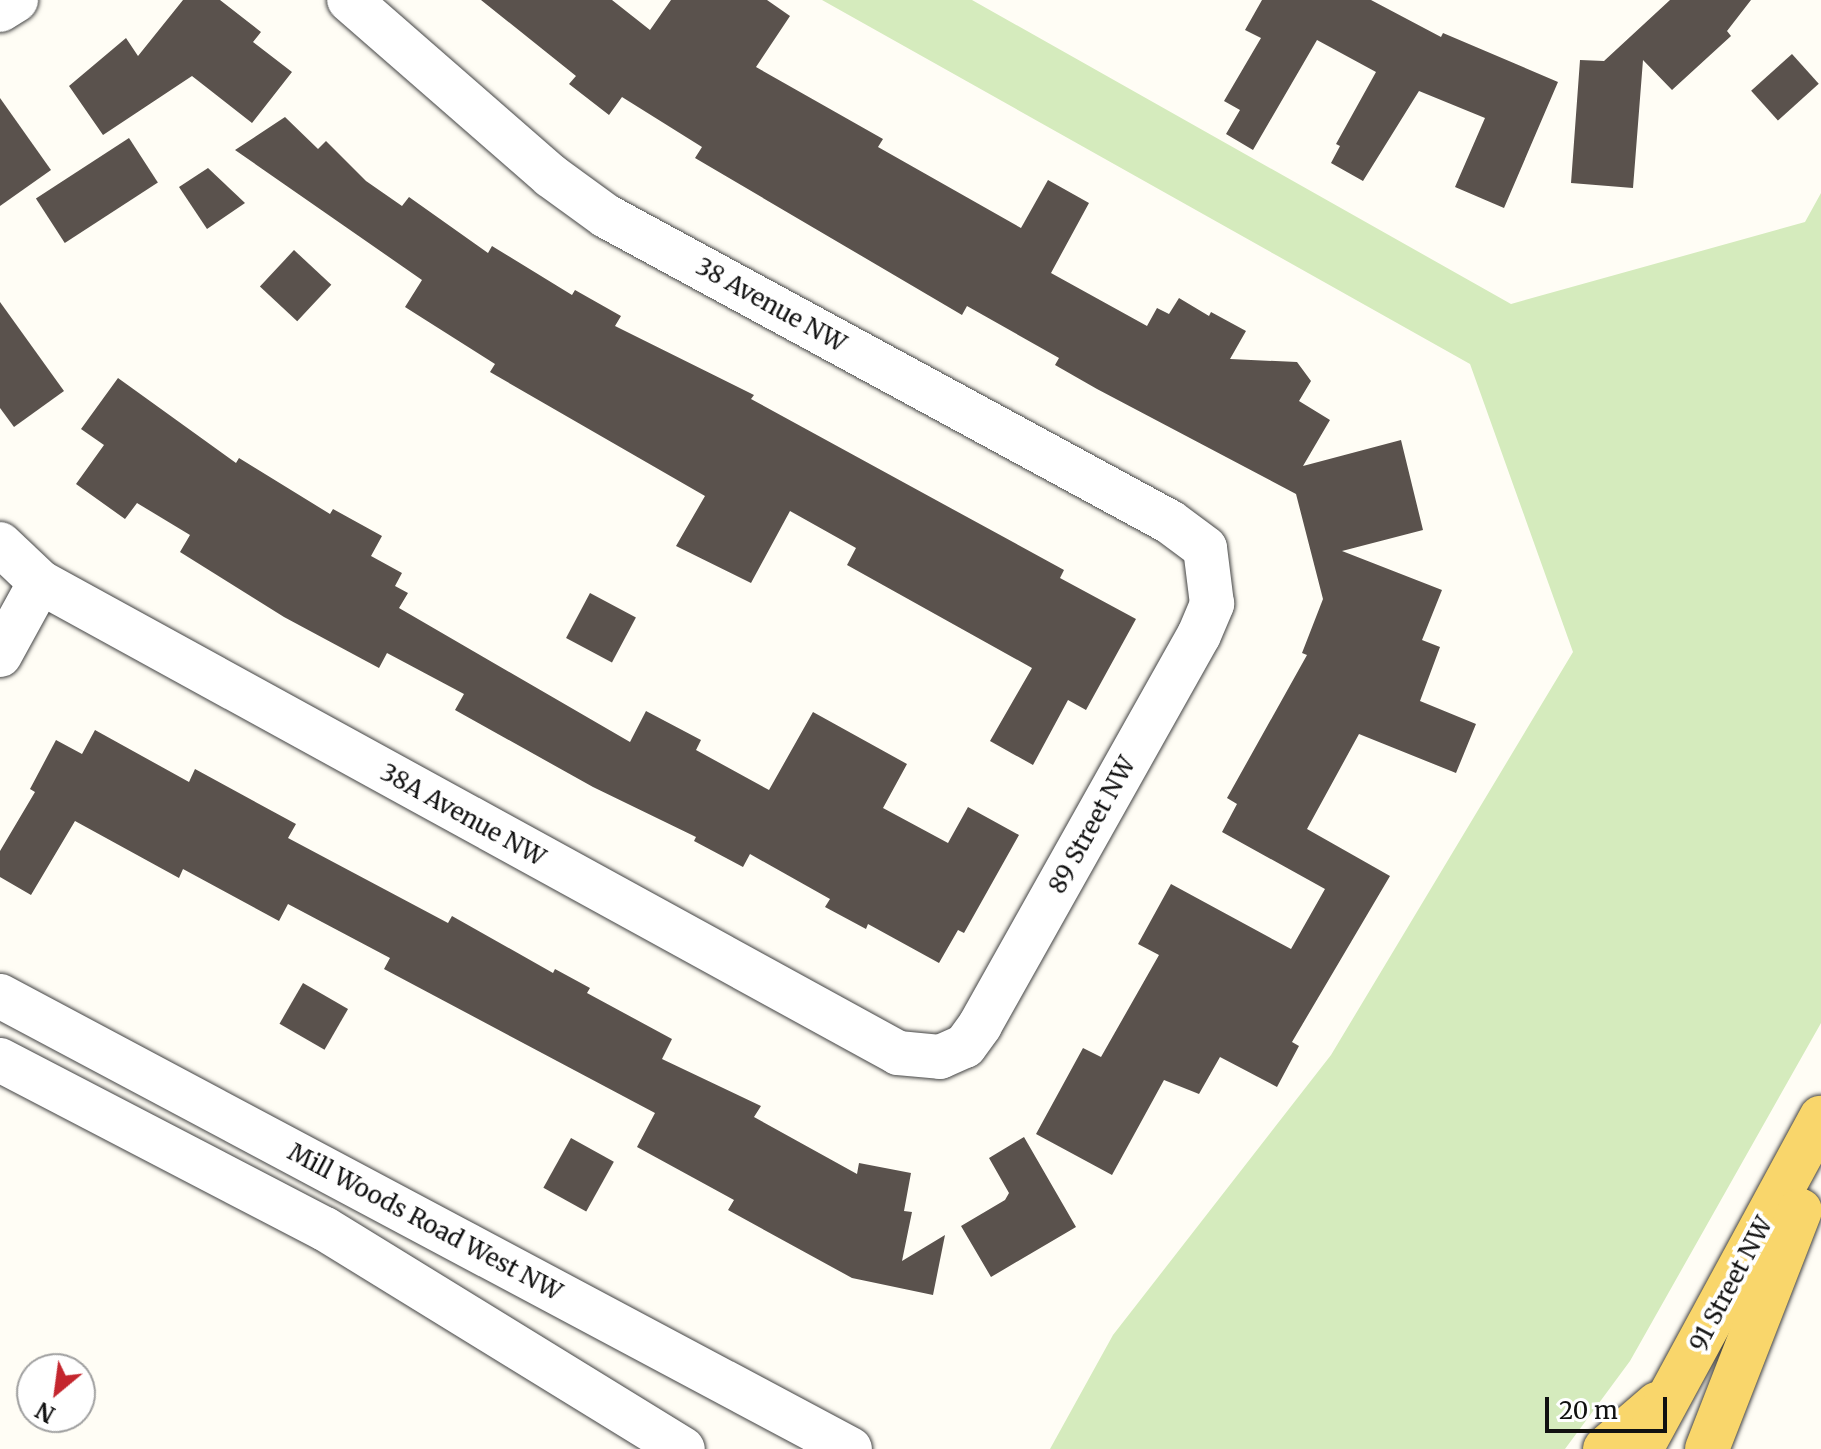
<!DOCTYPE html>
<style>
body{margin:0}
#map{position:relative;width:1821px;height:1449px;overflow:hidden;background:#fffdf5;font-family:Merriweather,serif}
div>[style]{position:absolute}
.green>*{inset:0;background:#d5ebbd}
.building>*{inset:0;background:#5a524d;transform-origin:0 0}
.roads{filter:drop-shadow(0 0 2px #444) drop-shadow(0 0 2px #444)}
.minor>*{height:44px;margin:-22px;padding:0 22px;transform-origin:22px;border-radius:22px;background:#fff}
.major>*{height:44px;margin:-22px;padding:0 22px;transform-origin:22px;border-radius:22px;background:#f9d66b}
span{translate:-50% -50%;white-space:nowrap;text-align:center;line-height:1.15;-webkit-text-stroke:8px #fff;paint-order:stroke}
.street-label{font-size:24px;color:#111}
.north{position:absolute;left:16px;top:1353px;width:80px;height:80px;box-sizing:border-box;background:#fff;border:2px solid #a0a0a0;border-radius:50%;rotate:209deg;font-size:22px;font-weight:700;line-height:32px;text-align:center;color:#111}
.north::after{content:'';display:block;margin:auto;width:28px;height:36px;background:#c4262e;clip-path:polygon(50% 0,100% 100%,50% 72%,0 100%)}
.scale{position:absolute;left:1545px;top:1397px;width:122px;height:36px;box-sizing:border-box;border:4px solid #111;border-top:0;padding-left:10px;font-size:24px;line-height:28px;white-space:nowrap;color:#111;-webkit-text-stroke:6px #fff;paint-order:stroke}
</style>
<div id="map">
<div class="green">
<div style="clip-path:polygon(822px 0,972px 0,1511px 304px,1805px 222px,1821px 193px,1821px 1023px,1630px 1361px,1565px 1449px,1050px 1449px,1113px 1335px,1331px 1055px,1573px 652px,1470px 364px)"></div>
</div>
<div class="building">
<div style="clip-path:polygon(183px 0,220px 0,261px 32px,253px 42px,292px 72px,252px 123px,192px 76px,103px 135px,69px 86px,126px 38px,138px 56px)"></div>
<div style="clip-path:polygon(481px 0,612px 0,650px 30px,671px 0,767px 0,790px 16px,756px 67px,883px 139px,878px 147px,1021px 228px,1048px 180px,1089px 203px,1051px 273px,1147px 326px,1157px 308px,1169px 314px,1179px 298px,1209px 316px,1211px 312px,1246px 331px,1230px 359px,1297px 362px,1311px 381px,1299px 401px,1330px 420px,1303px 466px,1401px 440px,1423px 530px,1342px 551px,1442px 590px,1422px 640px,1440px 647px,1420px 701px,1476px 724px,1456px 773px,1359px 734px,1307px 829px,1390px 876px,1292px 1042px,1299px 1046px,1277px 1087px,1220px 1057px,1199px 1094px,1164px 1080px,1112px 1175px,1036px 1134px,1083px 1048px,1101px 1057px,1159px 955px,1138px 944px,1171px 884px,1291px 949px,1325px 889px,1222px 832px,1237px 804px,1227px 798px,1307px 655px,1302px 653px,1323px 599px,1296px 494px,1097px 389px,1055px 365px,1059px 358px,967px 306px,962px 315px,928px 295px,695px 158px,702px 147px,622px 97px,609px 115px,569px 84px,576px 76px)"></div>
<div style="clip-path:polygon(1262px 0,1371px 0,1441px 37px,1443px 33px,1558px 82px,1504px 208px,1455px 187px,1485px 118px,1419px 91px,1363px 181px,1331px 163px,1340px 146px,1336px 144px,1376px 72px,1317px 40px,1253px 150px,1226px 134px,1240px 110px,1224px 101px,1261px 38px,1245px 30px)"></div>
<div style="clip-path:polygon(1670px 0,1751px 0,1727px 31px,1731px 36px,1672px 90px,1643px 60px,1633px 188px,1571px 183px,1580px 60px,1604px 61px)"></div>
<div style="left:1792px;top:54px;width:40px;height:55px;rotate:48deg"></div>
<div style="clip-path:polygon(0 98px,51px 170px,0 206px)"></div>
<div style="clip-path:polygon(285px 117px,318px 149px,326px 141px,366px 181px,402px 206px,409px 197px,488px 253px,492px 246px,572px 295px,575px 290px,621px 316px,615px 326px,754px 395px,751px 399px,1064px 570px,1060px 578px,1136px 619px,1086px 710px,1068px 700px,1033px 765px,990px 741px,1032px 668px,847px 565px,856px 548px,790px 511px,751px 583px,676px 546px,705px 496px,490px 372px,495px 364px,405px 307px,422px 280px,235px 150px)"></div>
<div style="left:129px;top:138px;width:53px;height:111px;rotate:57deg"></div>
<div style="clip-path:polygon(208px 168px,245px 203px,207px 229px,179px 187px)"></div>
<div style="left:294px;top:250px;width:51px;height:50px;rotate:43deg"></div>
<div style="clip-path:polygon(0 302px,64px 391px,14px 427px,0 408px)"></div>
<div style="clip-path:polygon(118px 378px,236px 463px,239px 458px,330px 514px,333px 509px,382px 536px,371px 556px,402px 573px,395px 586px,408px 593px,399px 608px,630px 742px,646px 711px,701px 740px,696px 750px,769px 790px,813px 712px,907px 764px,883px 808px,948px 843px,968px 807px,1019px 835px,964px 933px,958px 930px,939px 963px,868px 924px,866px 929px,825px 907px,830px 899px,750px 854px,743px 867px,694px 841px,696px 837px,593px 787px,455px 710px,464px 694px,387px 653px,379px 668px,284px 617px,180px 552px,190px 535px,137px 503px,125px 519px,76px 484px,104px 445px,81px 429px)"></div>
<div style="left:590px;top:593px;width:52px;height:51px;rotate:28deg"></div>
<div style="clip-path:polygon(95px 730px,189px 782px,195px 769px,296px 824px,288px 838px,448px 923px,452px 916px,553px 973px,555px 969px,590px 988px,587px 993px,672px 1039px,662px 1059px,761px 1106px,754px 1117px,857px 1174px,859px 1163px,911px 1173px,904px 1211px,912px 1212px,902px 1261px,945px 1235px,933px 1295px,852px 1278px,728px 1210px,734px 1200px,637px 1147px,655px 1113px,384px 969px,390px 958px,288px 904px,279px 921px,183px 869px,179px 878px,75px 821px,31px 895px,0 877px,0 851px,35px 792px,30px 789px,56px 740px,82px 754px)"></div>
<div style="left:303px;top:983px;width:52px;height:47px;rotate:30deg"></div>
<div style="clip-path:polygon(1024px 1137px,1076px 1227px,991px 1277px,961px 1226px,1005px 1200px,1009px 1193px,989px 1158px)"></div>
<div style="left:571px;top:1138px;width:49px;height:57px;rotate:29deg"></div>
</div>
<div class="roads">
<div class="minor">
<div style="left:0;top:10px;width:19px;rotate:-32deg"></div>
<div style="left:0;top:544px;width:55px;rotate:43.5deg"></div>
<div style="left:40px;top:582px;width:979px;rotate:28.76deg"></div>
<div style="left:898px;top:1053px;width:42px;rotate:5.4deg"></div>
<div style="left:940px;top:1057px;width:27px;rotate:-24deg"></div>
<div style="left:965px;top:1046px;width:26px;rotate:-54deg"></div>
<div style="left:980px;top:1025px;width:447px;rotate:-60.7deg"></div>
<div style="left:1199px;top:635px;width:34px;rotate:-67deg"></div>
<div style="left:1212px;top:604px;width:56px;rotate:-97.1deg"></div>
<div style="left:1205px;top:548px;width:44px;rotate:-143.4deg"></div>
<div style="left:1170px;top:522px;width:642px;rotate:-151.52deg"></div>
<div style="left:606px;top:216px;width:68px;rotate:-144deg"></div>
<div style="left:551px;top:176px;width:268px;rotate:-138.9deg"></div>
<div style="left:0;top:655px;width:83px;rotate:-61.3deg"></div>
<div style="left:0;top:996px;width:963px;rotate:28.05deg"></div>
<div style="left:0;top:1060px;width:366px;rotate:27.5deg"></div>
<div style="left:325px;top:1229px;width:420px;rotate:31.6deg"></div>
</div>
<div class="major">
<div style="left:1605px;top:1449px;width:69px;rotate:-40.9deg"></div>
<div style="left:1641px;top:1449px;width:377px;rotate:-61.5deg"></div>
<div style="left:1707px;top:1449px;width:256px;rotate:-68.7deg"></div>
</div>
</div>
<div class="street-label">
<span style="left:771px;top:305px;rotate:29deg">38 Avenue NW</span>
<span style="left:463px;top:815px;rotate:29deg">38A Avenue NW</span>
<span style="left:1092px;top:825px;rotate:-61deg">89 Street NW</span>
<span style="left:425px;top:1222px;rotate:28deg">Mill Woods Road West NW</span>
<span style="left:1731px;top:1284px;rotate:-62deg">91 Street NW</span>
</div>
<div class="north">N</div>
<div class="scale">20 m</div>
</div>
